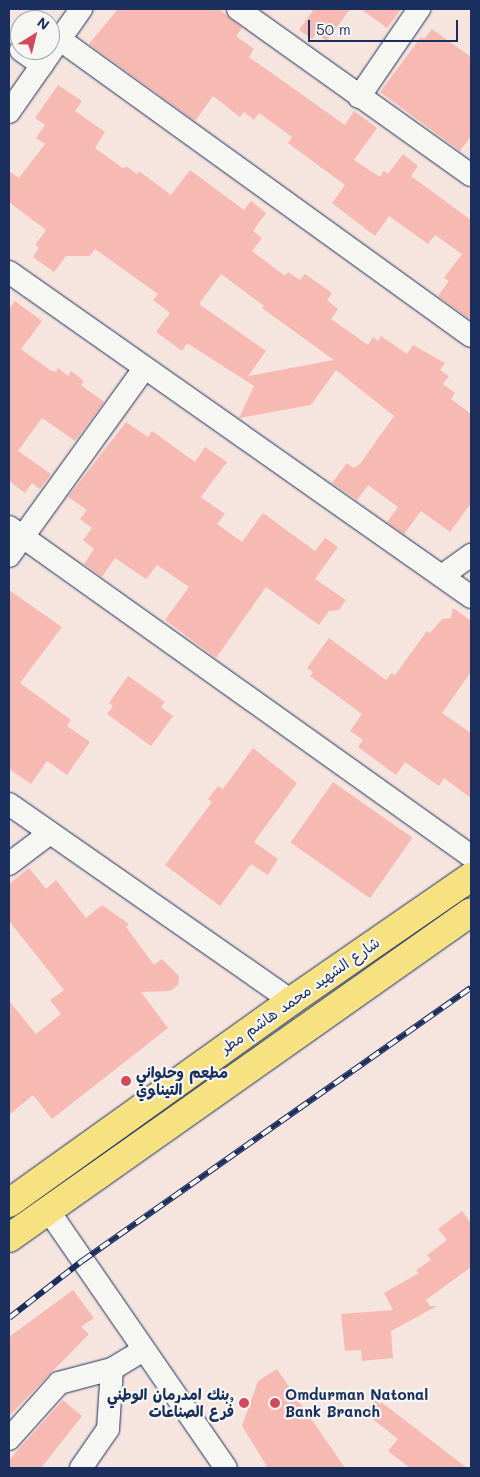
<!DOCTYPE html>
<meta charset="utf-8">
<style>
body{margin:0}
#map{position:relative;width:480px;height:1477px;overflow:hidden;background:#f6e4df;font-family:Mali,"Playpen Sans Arabic",sans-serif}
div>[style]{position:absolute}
.building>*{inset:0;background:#f6bab2;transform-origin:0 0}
.roads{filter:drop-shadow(0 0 1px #1b2f5e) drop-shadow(0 0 1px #1b2f5e)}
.minor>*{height:22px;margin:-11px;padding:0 11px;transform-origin:11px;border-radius:11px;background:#f6f6f2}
.major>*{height:28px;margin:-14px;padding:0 14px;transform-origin:14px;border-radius:14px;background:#f6e281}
.rail>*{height:5.5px;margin-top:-2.75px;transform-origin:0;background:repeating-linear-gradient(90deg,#f6f6f2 0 11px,#1b2f5e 0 22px);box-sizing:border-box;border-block:1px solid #1b2f5e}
.dots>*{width:14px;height:14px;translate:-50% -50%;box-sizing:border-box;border:2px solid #f6f6f2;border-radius:50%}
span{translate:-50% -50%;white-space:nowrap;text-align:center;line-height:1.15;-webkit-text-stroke:4.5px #f6f6f2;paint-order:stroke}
.street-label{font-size:15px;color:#1b2f5e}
.poi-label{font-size:15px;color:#1b2f5e;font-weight:700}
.left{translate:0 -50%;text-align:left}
.right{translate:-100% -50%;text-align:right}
.frame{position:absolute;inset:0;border:10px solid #1b2f5e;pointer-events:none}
.north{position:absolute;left:10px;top:10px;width:50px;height:50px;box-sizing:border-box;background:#f6f6f2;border:1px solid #9ea6b7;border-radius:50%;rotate:36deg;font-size:14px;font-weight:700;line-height:20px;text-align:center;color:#1b2f5e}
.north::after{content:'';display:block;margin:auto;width:18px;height:22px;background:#d1495b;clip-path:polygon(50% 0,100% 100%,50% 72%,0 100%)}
.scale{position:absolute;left:308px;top:20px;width:150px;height:22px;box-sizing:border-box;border:2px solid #1b2f5e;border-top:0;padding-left:6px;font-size:15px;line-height:18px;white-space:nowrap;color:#1b2f5e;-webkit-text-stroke:4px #f6f6f2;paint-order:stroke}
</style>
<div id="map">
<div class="building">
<div style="clip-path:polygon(118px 9px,219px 9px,242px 28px,236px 36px,254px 49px,249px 57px,345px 125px,354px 111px,377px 128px,354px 160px,380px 177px,384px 171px,388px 174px,403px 154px,418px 166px,411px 176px,471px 220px,471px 320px,438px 296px,449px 281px,444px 278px,462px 254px,435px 235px,428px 244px,389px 216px,375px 236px,332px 203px,345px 185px,288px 143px,292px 137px,259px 113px,254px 120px,244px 112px,240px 117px,213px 96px,195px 121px,89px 44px)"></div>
<div style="clip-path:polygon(314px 9px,350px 9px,327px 41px,316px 34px,312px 39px,299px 30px)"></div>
<div style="clip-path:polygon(361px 9px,401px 9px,387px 28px)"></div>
<div style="clip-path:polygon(432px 29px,471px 57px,471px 136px,460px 151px,380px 92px,421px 37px,424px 39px)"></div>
<div style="clip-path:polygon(evenodd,58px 85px,82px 101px,75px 111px,105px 132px,95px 148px,124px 169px,126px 166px,137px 174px,139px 171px,171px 195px,190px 170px,244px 210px,251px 201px,266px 213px,253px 231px,262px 238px,252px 251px,285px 276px,288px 272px,300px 280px,305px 274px,332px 293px,327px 300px,338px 309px,331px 319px,368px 345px,373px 337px,378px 341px,381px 336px,407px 354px,413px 345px,445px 363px,440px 370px,449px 376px,443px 384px,455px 393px,451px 399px,471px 414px,471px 503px,450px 532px,421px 511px,404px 534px,387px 522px,398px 507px,368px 485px,357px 500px,332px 483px,347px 463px,354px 468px,360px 464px,394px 416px,336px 370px,311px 405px,239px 418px,254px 386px,187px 343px,182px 351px,156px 332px,170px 313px,153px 300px,158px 294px,95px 249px,90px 256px,66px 256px,54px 272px,33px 257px,39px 248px,35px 245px,46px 230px,9px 202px,9px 171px,19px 178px,45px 144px,36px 138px,45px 125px,35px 118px,58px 85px,221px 274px,264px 306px,262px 308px,334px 360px,248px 376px,266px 351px,199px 304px,221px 274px)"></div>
<div style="clip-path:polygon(15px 301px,42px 321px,21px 349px,50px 370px,56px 372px,58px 368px,68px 376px,71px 371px,84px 381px,81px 385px,104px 402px,75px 441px,42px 418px,18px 451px,51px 474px,40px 489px,32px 483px,25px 493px,9px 481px,9px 309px)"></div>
<div style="clip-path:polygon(126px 422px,148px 437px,152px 431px,195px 462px,205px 447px,227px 462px,201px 497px,225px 514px,217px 524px,242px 542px,263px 513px,315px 551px,325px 538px,338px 547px,315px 579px,346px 600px,339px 610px,329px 611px,319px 625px,266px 587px,216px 658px,165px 620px,189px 587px,157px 565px,146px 579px,115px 558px,102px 577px,84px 564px,94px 549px,83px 540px,92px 528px,80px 519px,87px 510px,68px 497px)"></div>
<div style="clip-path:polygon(9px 590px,62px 627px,20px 683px,71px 720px,67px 726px,90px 742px,67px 775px,47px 761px,31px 784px,9px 769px)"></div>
<div style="clip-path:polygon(453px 608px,471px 621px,471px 672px,442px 713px,471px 733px,471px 798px,444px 778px,439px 786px,405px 762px,396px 775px,358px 747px,363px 740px,350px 731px,362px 714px,310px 676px,313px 672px,307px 668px,329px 638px,386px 680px,392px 673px,395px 675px,427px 631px,430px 633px,442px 619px,451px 618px)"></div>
<div style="clip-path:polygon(128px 676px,165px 702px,161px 707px,173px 716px,151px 746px,107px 714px,113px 706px,109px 703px)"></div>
<div style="clip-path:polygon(253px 748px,297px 783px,254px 842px,278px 859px,268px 875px,251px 864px,220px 906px,165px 865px,212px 802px,208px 799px,218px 786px,223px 789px)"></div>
<div style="left:333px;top:782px;width:97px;height:74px;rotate:35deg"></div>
<div style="clip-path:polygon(29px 868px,46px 889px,56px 880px,86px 918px,102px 905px,129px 924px,126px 927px,154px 965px,162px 959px,179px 976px,178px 985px,170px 991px,141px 992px,168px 1028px,52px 1119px,33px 1095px,9px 1115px,9px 1001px,36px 1034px,61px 1014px,50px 1000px,64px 990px,9px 921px,9px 884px)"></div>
<div style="clip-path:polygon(462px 1211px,471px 1223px,471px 1267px,426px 1300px,430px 1306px,437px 1306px,391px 1331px,393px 1358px,362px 1361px,361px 1350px,345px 1351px,341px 1314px,393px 1310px,384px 1293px,419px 1273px,416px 1270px,431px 1260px,427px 1255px,447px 1240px,438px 1229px)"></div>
<div style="clip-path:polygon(73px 1290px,94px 1318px,81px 1327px,89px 1334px,9px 1416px,9px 1337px)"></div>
<div style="clip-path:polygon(277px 1369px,345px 1468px,268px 1468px,242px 1426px,258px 1381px)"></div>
<div style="clip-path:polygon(376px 1398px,467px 1468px,410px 1468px,388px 1451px,398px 1439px,365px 1413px)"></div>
<div style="clip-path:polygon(63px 1400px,82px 1416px,41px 1468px,9px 1468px,9px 1460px)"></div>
</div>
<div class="roads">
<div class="minor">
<div style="left:238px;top:9px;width:286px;rotate:35.5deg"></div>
<div style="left:62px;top:41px;width:504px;rotate:35.8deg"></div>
<div style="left:21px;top:50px;width:26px;rotate:36deg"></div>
<div style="left:359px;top:97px;width:107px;rotate:-55.7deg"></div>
<div style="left:9px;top:112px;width:126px;rotate:-55deg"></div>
<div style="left:9px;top:272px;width:565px;rotate:35.12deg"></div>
<div style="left:9px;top:527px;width:567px;rotate:35.46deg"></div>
<div style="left:9px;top:556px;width:231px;rotate:-54.2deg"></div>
<div style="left:442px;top:576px;width:36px;rotate:-36deg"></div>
<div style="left:9px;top:804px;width:344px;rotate:34.9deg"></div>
<div style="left:9px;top:864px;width:51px;rotate:-37.1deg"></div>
<div style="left:48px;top:1210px;width:313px;rotate:55.4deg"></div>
<div style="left:9px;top:1439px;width:75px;rotate:-48.2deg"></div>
<div style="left:59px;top:1383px;width:55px;rotate:-14.8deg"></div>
<div style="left:112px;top:1369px;width:37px;rotate:-31deg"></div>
<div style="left:81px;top:1468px;width:47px;rotate:-55.3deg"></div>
<div style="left:108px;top:1429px;width:60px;rotate:-86.2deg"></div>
</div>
<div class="major">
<div style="left:9px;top:1203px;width:347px;rotate:-35.6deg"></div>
<div style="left:291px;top:1001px;width:219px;rotate:-34.6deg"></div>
<div style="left:9px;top:1238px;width:565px;rotate:-35.21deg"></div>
</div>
</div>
<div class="rail">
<div style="left:9px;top:1318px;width:93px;rotate:-38deg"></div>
<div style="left:82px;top:1261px;width:475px;rotate:-35.1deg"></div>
</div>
<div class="dots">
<div style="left:126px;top:1081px;background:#d1495b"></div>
<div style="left:244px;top:1403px;background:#d1495b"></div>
<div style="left:275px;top:1403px;background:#d1495b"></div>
</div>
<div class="street-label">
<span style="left:300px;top:995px;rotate:-35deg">شارع الشهيد محمد هاشم مطر</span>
</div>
<div class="poi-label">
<span class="left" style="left:136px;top:1081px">مطعم وحلواني<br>التيناوي</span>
<span class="right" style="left:234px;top:1403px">بنك امدرمان الوطني,<br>فرع الصناعات</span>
<span class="left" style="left:285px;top:1403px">Omdurman Natonal<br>Bank Branch</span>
</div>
<div class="frame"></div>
<div class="north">N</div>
<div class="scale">50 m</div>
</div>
